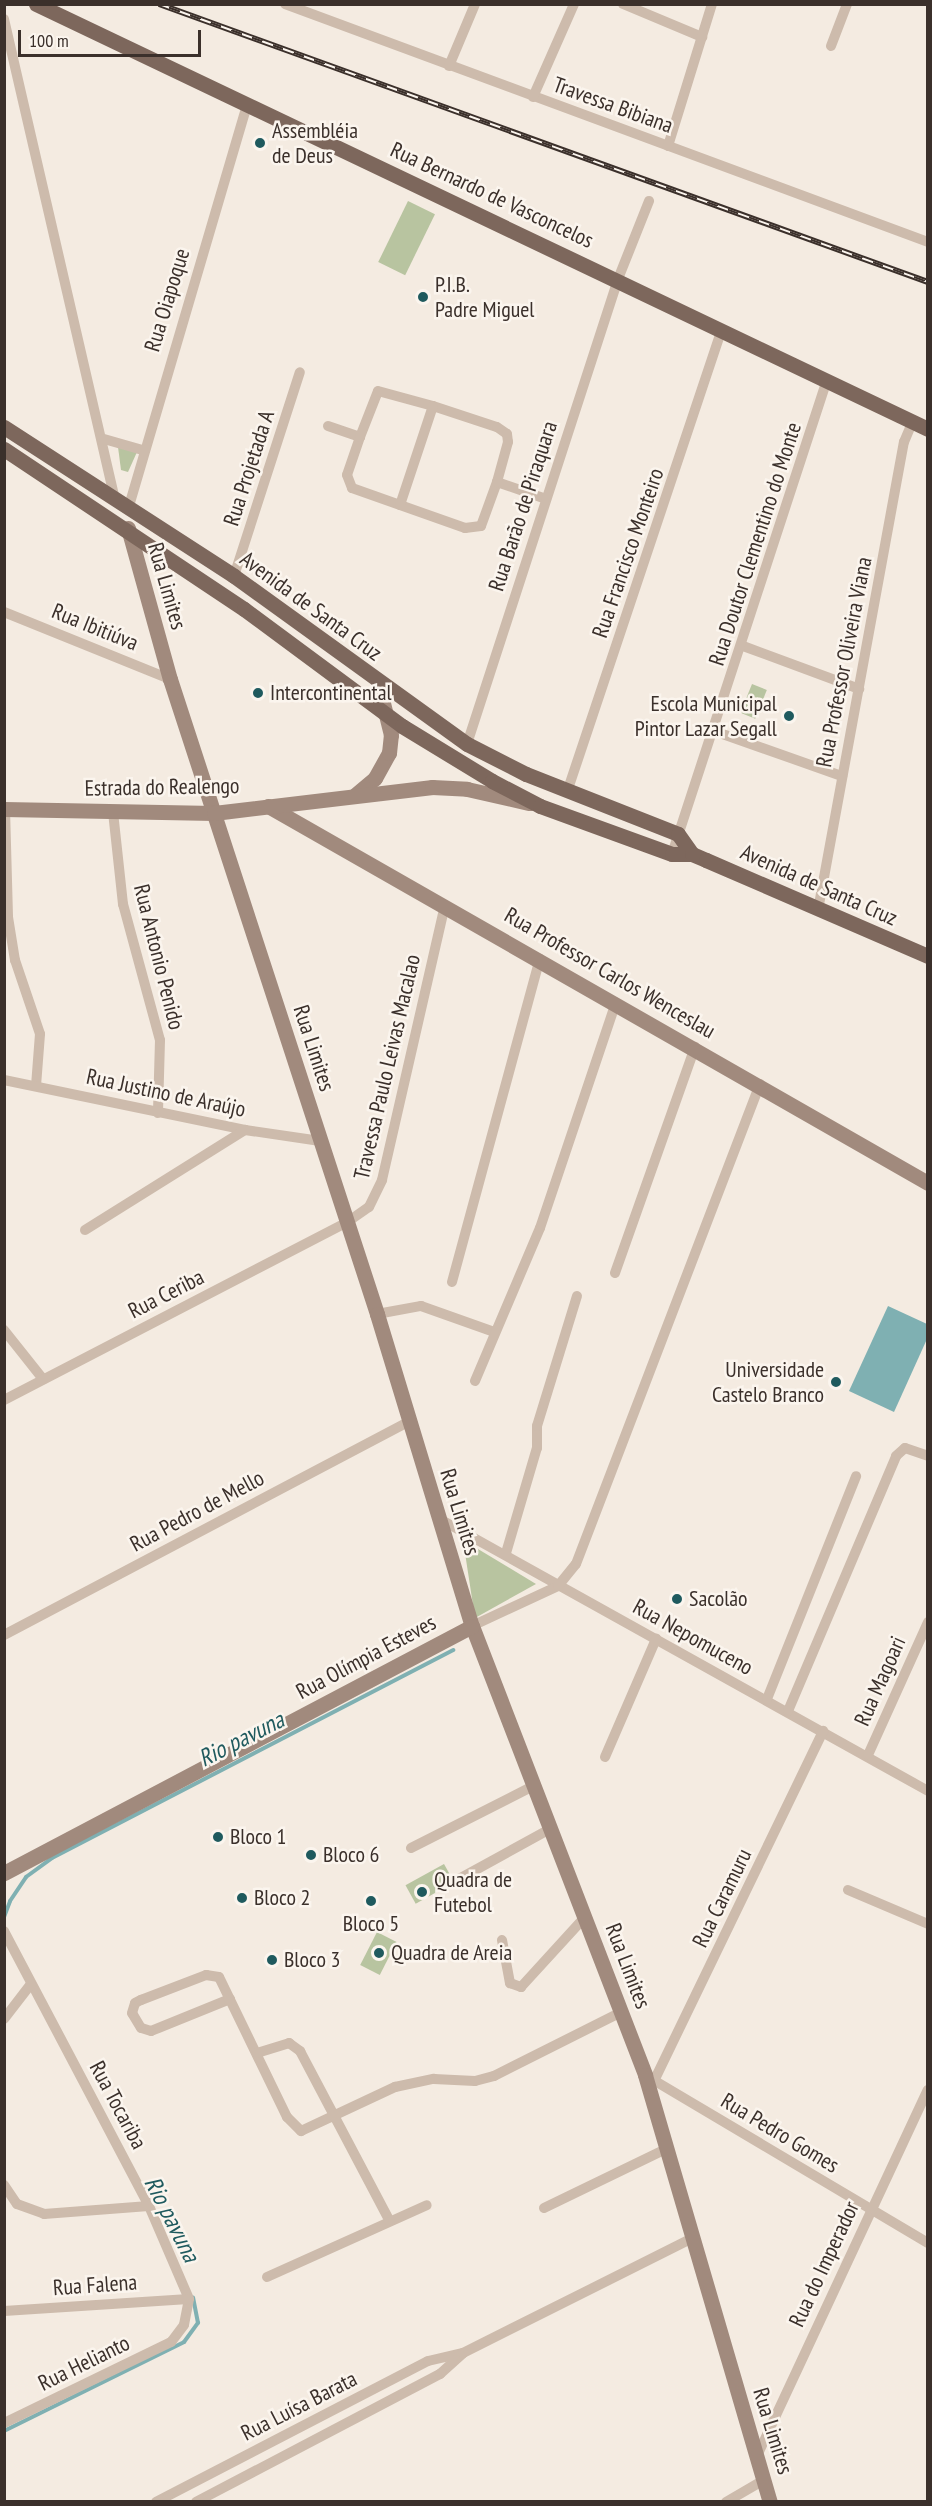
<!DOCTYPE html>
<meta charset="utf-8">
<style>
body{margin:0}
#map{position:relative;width:932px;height:2506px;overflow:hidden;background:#f4ebe1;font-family:"PT Sans Narrow",sans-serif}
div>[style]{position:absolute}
.green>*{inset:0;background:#b8c4a0;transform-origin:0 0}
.water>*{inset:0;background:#7fb0b2}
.stream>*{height:4px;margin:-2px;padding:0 2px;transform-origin:2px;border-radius:2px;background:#7fb0b2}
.street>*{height:10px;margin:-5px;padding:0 5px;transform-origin:5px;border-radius:5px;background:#cdbbac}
.secondary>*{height:15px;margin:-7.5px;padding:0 7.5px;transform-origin:7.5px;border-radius:7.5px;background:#a18a7d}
.primary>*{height:15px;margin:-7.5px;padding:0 7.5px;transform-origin:7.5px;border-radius:7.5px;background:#7d675c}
.rail>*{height:6px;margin-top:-3px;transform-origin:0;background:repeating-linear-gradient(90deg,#fbf5ee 0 11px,#3b302b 0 22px);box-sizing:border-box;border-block:2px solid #3b302b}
.dots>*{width:16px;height:16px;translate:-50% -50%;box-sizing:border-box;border:3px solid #fbf5ee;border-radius:50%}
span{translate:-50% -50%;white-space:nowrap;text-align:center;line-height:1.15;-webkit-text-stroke:5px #fbf5ee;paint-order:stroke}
.street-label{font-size:22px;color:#3b302b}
.poi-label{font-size:22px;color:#3b302b}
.left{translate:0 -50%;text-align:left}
.right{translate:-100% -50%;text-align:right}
.water-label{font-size:24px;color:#1f5a5e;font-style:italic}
.frame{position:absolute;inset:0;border:6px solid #3b302b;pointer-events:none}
.scale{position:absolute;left:18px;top:30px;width:183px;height:27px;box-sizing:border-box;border:3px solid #3b302b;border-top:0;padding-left:8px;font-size:18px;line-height:21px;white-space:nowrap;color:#3b302b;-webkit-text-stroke:4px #fbf5ee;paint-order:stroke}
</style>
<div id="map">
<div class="green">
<div style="left:408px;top:201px;width:30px;height:68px;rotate:26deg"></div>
<div style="clip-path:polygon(118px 447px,137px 452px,128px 472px,121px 470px)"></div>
<div style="left:752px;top:684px;width:16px;height:31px;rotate:22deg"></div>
<div style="clip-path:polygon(463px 1540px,536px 1584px,475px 1618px)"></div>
<div style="left:444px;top:1864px;width:21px;height:44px;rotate:61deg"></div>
<div style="left:377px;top:1932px;width:22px;height:37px;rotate:27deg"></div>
</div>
<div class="water">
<div style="clip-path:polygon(888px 1306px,927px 1324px,927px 1339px,894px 1412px,849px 1391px)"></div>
</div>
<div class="stream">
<div style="left:4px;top:1917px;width:17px;rotate:-69deg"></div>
<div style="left:10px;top:1901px;width:29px;rotate:-56deg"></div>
<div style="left:26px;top:1877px;width:32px;rotate:-36deg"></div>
<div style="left:52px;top:1858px;width:452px;rotate:-27.4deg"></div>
<div style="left:4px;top:2431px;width:201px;rotate:-26.3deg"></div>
<div style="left:184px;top:2342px;width:24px;rotate:-54deg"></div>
<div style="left:198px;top:2323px;width:26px;rotate:-101deg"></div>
</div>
<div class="street">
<div style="left:285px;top:4px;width:686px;rotate:20.31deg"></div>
<div style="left:623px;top:4px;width:86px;rotate:22.7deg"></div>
<div style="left:4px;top:19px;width:492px;rotate:77deg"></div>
<div style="left:831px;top:46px;width:45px;rotate:-69.1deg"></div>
<div style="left:449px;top:66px;width:67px;rotate:-67.2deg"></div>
<div style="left:533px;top:97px;width:102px;rotate:-66.2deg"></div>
<div style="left:668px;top:146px;width:149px;rotate:-72.8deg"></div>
<div style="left:328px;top:426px;width:34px;rotate:19deg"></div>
<div style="left:360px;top:437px;width:40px;rotate:108.9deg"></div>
<div style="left:347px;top:475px;width:14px;rotate:69deg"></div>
<div style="left:352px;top:488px;width:120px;rotate:19.5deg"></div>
<div style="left:465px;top:528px;width:16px;rotate:-7deg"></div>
<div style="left:481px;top:526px;width:47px;rotate:-70deg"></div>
<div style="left:497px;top:482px;width:52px;rotate:19.1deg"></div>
<div style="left:360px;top:437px;width:49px;rotate:-68.6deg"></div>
<div style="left:378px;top:391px;width:57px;rotate:15.3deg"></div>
<div style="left:433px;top:406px;width:67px;rotate:18.2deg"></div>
<div style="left:497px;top:427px;width:12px;rotate:35deg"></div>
<div style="left:507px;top:434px;width:8px;rotate:83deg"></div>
<div style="left:508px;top:442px;width:41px;rotate:105.4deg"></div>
<div style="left:104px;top:439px;width:40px;rotate:16deg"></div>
<div style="left:400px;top:505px;width:104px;rotate:-71.6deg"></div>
<div style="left:129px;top:506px;width:418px;rotate:-73.6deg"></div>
<div style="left:234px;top:576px;width:214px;rotate:-72.1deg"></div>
<div style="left:4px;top:612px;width:179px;rotate:22deg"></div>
<div style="left:743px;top:646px;width:124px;rotate:20.3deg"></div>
<div style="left:714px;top:731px;width:136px;rotate:19.4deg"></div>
<div style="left:467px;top:744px;width:489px;rotate:-72deg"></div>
<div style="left:618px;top:279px;width:84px;rotate:-68.3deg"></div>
<div style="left:568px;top:789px;width:484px;rotate:-71.5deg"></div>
<div style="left:5px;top:809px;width:108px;rotate:88.4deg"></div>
<div style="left:8px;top:917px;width:44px;rotate:80.8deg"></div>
<div style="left:15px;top:960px;width:78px;rotate:71.3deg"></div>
<div style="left:40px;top:1034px;width:52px;rotate:94.4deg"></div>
<div style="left:113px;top:812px;width:93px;rotate:83.8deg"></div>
<div style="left:123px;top:904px;width:141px;rotate:74.8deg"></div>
<div style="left:160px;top:1040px;width:73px;rotate:91.6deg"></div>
<div style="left:672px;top:854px;width:498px;rotate:-71.9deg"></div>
<div style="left:818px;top:910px;width:476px;rotate:-79.6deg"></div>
<div style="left:904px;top:442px;width:21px;rotate:-67deg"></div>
<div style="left:4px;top:1080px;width:246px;rotate:11.7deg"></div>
<div style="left:245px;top:1130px;width:76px;rotate:8.3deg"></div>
<div style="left:85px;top:1230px;width:189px;rotate:-32deg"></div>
<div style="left:615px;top:1273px;width:240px;rotate:-70.5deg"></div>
<div style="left:452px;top:1282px;width:335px;rotate:-74.8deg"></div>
<div style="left:377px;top:1314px;width:45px;rotate:-10.3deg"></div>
<div style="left:421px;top:1306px;width:77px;rotate:19.6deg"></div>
<div style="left:4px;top:1330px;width:63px;rotate:51.5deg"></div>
<div style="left:475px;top:1381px;width:166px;rotate:-67deg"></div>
<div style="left:540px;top:1228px;width:238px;rotate:-71.4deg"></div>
<div style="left:4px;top:1400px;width:385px;rotate:-27.4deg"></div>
<div style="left:346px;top:1223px;width:28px;rotate:-35deg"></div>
<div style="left:369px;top:1207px;width:30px;rotate:-64deg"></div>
<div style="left:382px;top:1180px;width:282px;rotate:-77.1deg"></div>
<div style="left:438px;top:1518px;width:561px;rotate:29.12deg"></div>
<div style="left:506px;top:1553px;width:109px;rotate:-73.6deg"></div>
<div style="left:537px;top:1448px;width:22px;rotate:-90deg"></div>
<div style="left:537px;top:1426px;width:136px;rotate:-72.9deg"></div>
<div style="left:472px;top:1626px;width:95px;rotate:-24.9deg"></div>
<div style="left:558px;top:1586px;width:28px;rotate:-51deg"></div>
<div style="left:576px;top:1564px;width:514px;rotate:-69.03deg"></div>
<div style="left:4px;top:1635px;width:457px;rotate:-27.8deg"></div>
<div style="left:767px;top:1699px;width:240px;rotate:-68.2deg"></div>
<div style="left:788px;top:1711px;width:277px;rotate:-67deg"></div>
<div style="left:896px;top:1456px;width:12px;rotate:-42deg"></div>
<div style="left:905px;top:1448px;width:24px;rotate:19deg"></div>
<div style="left:868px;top:1755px;width:146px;rotate:-65.7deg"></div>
<div style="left:605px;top:1757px;width:129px;rotate:-66.6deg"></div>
<div style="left:411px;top:1848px;width:137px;rotate:-26.9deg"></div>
<div style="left:459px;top:1879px;width:104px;rotate:-28.8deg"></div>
<div style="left:848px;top:1890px;width:87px;rotate:23deg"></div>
<div style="left:4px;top:1931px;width:311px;rotate:62.2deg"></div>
<div style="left:149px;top:2206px;width:101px;rotate:66.7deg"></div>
<div style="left:189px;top:2299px;width:26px;rotate:101deg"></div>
<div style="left:184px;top:2325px;width:21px;rotate:127deg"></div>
<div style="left:171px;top:2342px;width:186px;rotate:154.1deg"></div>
<div style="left:502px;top:1940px;width:44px;rotate:79.5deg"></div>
<div style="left:510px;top:1983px;width:12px;rotate:20deg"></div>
<div style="left:521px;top:1987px;width:95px;rotate:-47.6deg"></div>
<div style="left:230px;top:1999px;width:85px;rotate:157.9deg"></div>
<div style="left:151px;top:2031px;width:10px;rotate:-163deg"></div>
<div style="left:141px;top:2028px;width:17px;rotate:-121deg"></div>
<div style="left:132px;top:2013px;width:10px;rotate:-73deg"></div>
<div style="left:135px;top:2003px;width:7px;rotate:-27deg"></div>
<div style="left:141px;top:2000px;width:70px;rotate:-21deg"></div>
<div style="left:206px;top:1975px;width:13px;rotate:9deg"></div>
<div style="left:219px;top:1977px;width:156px;rotate:64.1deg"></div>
<div style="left:287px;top:2117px;width:20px;rotate:45deg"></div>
<div style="left:301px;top:2131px;width:104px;rotate:-25.1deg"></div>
<div style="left:395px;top:2087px;width:40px;rotate:-12deg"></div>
<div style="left:434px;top:2079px;width:41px;rotate:2.8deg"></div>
<div style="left:475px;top:2081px;width:20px;rotate:-15deg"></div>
<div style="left:494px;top:2076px;width:142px;rotate:-26.7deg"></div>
<div style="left:4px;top:2019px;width:44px;rotate:-52.4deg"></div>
<div style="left:257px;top:2053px;width:34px;rotate:-17deg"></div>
<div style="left:289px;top:2043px;width:14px;rotate:36deg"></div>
<div style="left:300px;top:2051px;width:191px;rotate:62.2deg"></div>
<div style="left:650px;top:2078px;width:323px;rotate:30.7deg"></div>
<div style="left:654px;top:2081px;width:389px;rotate:-64.2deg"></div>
<div style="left:4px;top:2185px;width:23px;rotate:56deg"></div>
<div style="left:17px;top:2204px;width:29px;rotate:20deg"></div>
<div style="left:44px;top:2214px;width:105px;rotate:-4.4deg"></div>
<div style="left:544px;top:2208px;width:136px;rotate:-25.8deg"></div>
<div style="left:267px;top:2277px;width:175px;rotate:-24.2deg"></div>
<div style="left:4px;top:2311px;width:185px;rotate:-3.7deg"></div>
<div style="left:757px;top:2456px;width:404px;rotate:-65deg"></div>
<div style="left:156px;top:2502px;width:306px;rotate:-27.4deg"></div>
<div style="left:428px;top:2361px;width:36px;rotate:-13deg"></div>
<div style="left:196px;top:2502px;width:276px;rotate:-27.7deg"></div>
<div style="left:440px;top:2374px;width:31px;rotate:-42deg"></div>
<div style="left:463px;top:2353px;width:255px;rotate:-26.6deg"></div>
<div style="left:726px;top:2502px;width:44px;rotate:-30.1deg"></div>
</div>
<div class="secondary">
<div style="left:128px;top:528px;width:157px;rotate:74.5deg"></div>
<div style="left:170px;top:679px;width:668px;rotate:71.94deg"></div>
<div style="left:377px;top:1314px;width:326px;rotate:73.1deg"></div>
<div style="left:472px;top:1626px;width:481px;rotate:68.9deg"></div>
<div style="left:645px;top:2075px;width:445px;rotate:73.7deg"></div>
<div style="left:355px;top:795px;width:26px;rotate:-40deg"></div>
<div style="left:375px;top:778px;width:29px;rotate:-61deg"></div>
<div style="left:389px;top:753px;width:18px;rotate:-84deg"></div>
<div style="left:391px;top:735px;width:54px;rotate:-104deg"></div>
<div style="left:268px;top:806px;width:760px;rotate:29.74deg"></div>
<div style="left:4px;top:809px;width:210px;rotate:1.1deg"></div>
<div style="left:214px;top:813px;width:220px;rotate:-6.8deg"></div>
<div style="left:432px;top:787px;width:35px;rotate:3deg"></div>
<div style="left:467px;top:789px;width:64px;rotate:12.7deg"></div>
<div style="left:4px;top:1873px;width:529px;rotate:-27.82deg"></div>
</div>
<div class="primary">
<div style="left:36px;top:4px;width:988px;rotate:25.48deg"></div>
<div style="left:4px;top:427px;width:274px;rotate:32.9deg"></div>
<div style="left:234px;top:576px;width:287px;rotate:35.8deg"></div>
<div style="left:467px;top:744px;width:66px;rotate:27deg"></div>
<div style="left:526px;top:774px;width:163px;rotate:21.5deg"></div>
<div style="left:678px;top:834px;width:24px;rotate:55deg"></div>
<div style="left:4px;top:449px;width:288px;rotate:33.7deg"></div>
<div style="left:244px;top:609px;width:197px;rotate:36.5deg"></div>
<div style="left:402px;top:726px;width:105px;rotate:31.4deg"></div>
<div style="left:492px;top:781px;width:54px;rotate:27.5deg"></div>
<div style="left:540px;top:806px;width:140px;rotate:20deg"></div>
<div style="left:672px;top:854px;width:20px"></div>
<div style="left:692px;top:854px;width:15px;rotate:23deg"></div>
<div style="left:706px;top:860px;width:242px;rotate:23.4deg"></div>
</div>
<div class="rail">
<div style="left:159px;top:4px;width:818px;rotate:19.88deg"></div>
</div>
<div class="dots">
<div style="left:260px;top:143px;background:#1f5a5e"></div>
<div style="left:423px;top:297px;background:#1f5a5e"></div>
<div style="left:258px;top:693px;background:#1f5a5e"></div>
<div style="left:789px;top:716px;background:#1f5a5e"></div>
<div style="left:836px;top:1382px;background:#1f5a5e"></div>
<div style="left:677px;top:1599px;background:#1f5a5e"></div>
<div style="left:218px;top:1837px;background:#1f5a5e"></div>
<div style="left:311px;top:1855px;background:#1f5a5e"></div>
<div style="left:422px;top:1892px;background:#1f5a5e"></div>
<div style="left:242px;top:1898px;background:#1f5a5e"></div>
<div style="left:371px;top:1901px;background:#1f5a5e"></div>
<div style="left:379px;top:1953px;background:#1f5a5e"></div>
<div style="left:272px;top:1960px;background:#1f5a5e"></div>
</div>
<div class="street-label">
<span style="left:613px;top:105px;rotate:20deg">Travessa Bibiana</span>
<span style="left:492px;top:195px;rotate:25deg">Rua Bernardo de Vasconcelos</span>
<span style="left:167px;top:300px;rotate:-73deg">Rua Oiapoque</span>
<span style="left:249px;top:468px;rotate:-72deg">Rua Projetada A</span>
<span style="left:523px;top:506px;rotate:-72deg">Rua Barão de Piraquara</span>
<span style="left:755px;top:544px;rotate:-72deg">Rua Doutor Clementino do Monte</span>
<span style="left:628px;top:553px;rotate:-71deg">Rua Francisco Monteiro</span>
<span style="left:167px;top:586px;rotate:74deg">Rua Limites</span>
<span style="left:311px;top:606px;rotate:36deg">Avenida de Santa Cruz</span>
<span style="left:95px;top:627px;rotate:22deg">Rua Ibitiúva</span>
<span style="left:844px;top:662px;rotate:-79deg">Rua Professor Oliveira Viana</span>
<span style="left:162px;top:787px;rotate:-1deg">Estrada do Realengo</span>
<span style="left:819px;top:885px;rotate:24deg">Avenida de Santa Cruz</span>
<span style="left:159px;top:957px;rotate:76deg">Rua Antonio Penido</span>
<span style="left:610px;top:973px;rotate:30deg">Rua Professor Carlos Wenceslau</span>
<span style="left:314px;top:1048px;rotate:72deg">Rua Limites</span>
<span style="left:387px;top:1067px;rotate:-77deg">Travessa Paulo Leivas Macalao</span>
<span style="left:166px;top:1093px;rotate:12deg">Rua Justino de Araújo</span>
<span style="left:166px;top:1294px;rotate:-27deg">Rua Ceriba</span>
<span style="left:197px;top:1511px;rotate:-28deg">Rua Pedro de Mello</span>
<span style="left:460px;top:1512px;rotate:73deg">Rua Limites</span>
<span style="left:693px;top:1637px;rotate:29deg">Rua Nepomuceno</span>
<span style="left:366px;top:1657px;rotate:-28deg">Rua Olímpia Esteves</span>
<span style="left:880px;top:1681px;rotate:-66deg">Rua Magoari</span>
<span style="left:722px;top:1898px;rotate:-64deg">Rua Caramuru</span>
<span style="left:628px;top:1966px;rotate:69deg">Rua Limites</span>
<span style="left:118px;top:2105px;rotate:62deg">Rua Tocariba</span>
<span style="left:780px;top:2133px;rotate:31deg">Rua Pedro Gomes</span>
<span style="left:824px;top:2264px;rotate:-65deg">Rua do Imperador</span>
<span style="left:95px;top:2285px;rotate:-4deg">Rua Falena</span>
<span style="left:84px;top:2363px;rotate:-26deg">Rua Helianto</span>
<span style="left:299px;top:2406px;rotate:-27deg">Rua Luísa Barata</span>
<span style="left:773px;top:2431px;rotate:73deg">Rua Limites</span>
</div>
<div class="poi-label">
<span class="left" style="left:272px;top:143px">Assembléia<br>de Deus</span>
<span class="left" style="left:435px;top:297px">P.I.B.<br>Padre Miguel</span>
<span class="left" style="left:270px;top:693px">Intercontinental</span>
<span class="right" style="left:777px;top:716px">Escola Municipal<br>Pintor Lazar Segall</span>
<span class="right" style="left:824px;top:1382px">Universidade<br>Castelo Branco</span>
<span class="left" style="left:689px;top:1599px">Sacolão</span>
<span class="left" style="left:230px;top:1837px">Bloco 1</span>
<span class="left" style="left:323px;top:1855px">Bloco 6</span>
<span class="left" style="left:434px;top:1892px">Quadra de<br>Futebol</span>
<span class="left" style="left:254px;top:1898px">Bloco 2</span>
<span style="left:371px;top:1924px">Bloco 5</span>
<span class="left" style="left:391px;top:1953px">Quadra de Areia</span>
<span class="left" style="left:284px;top:1960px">Bloco 3</span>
</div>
<div class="water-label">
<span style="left:241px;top:1739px;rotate:-27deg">Rio pavuna</span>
<span style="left:172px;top:2219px;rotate:63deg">Rio pavuna</span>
</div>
<div class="frame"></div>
<div class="scale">100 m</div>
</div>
